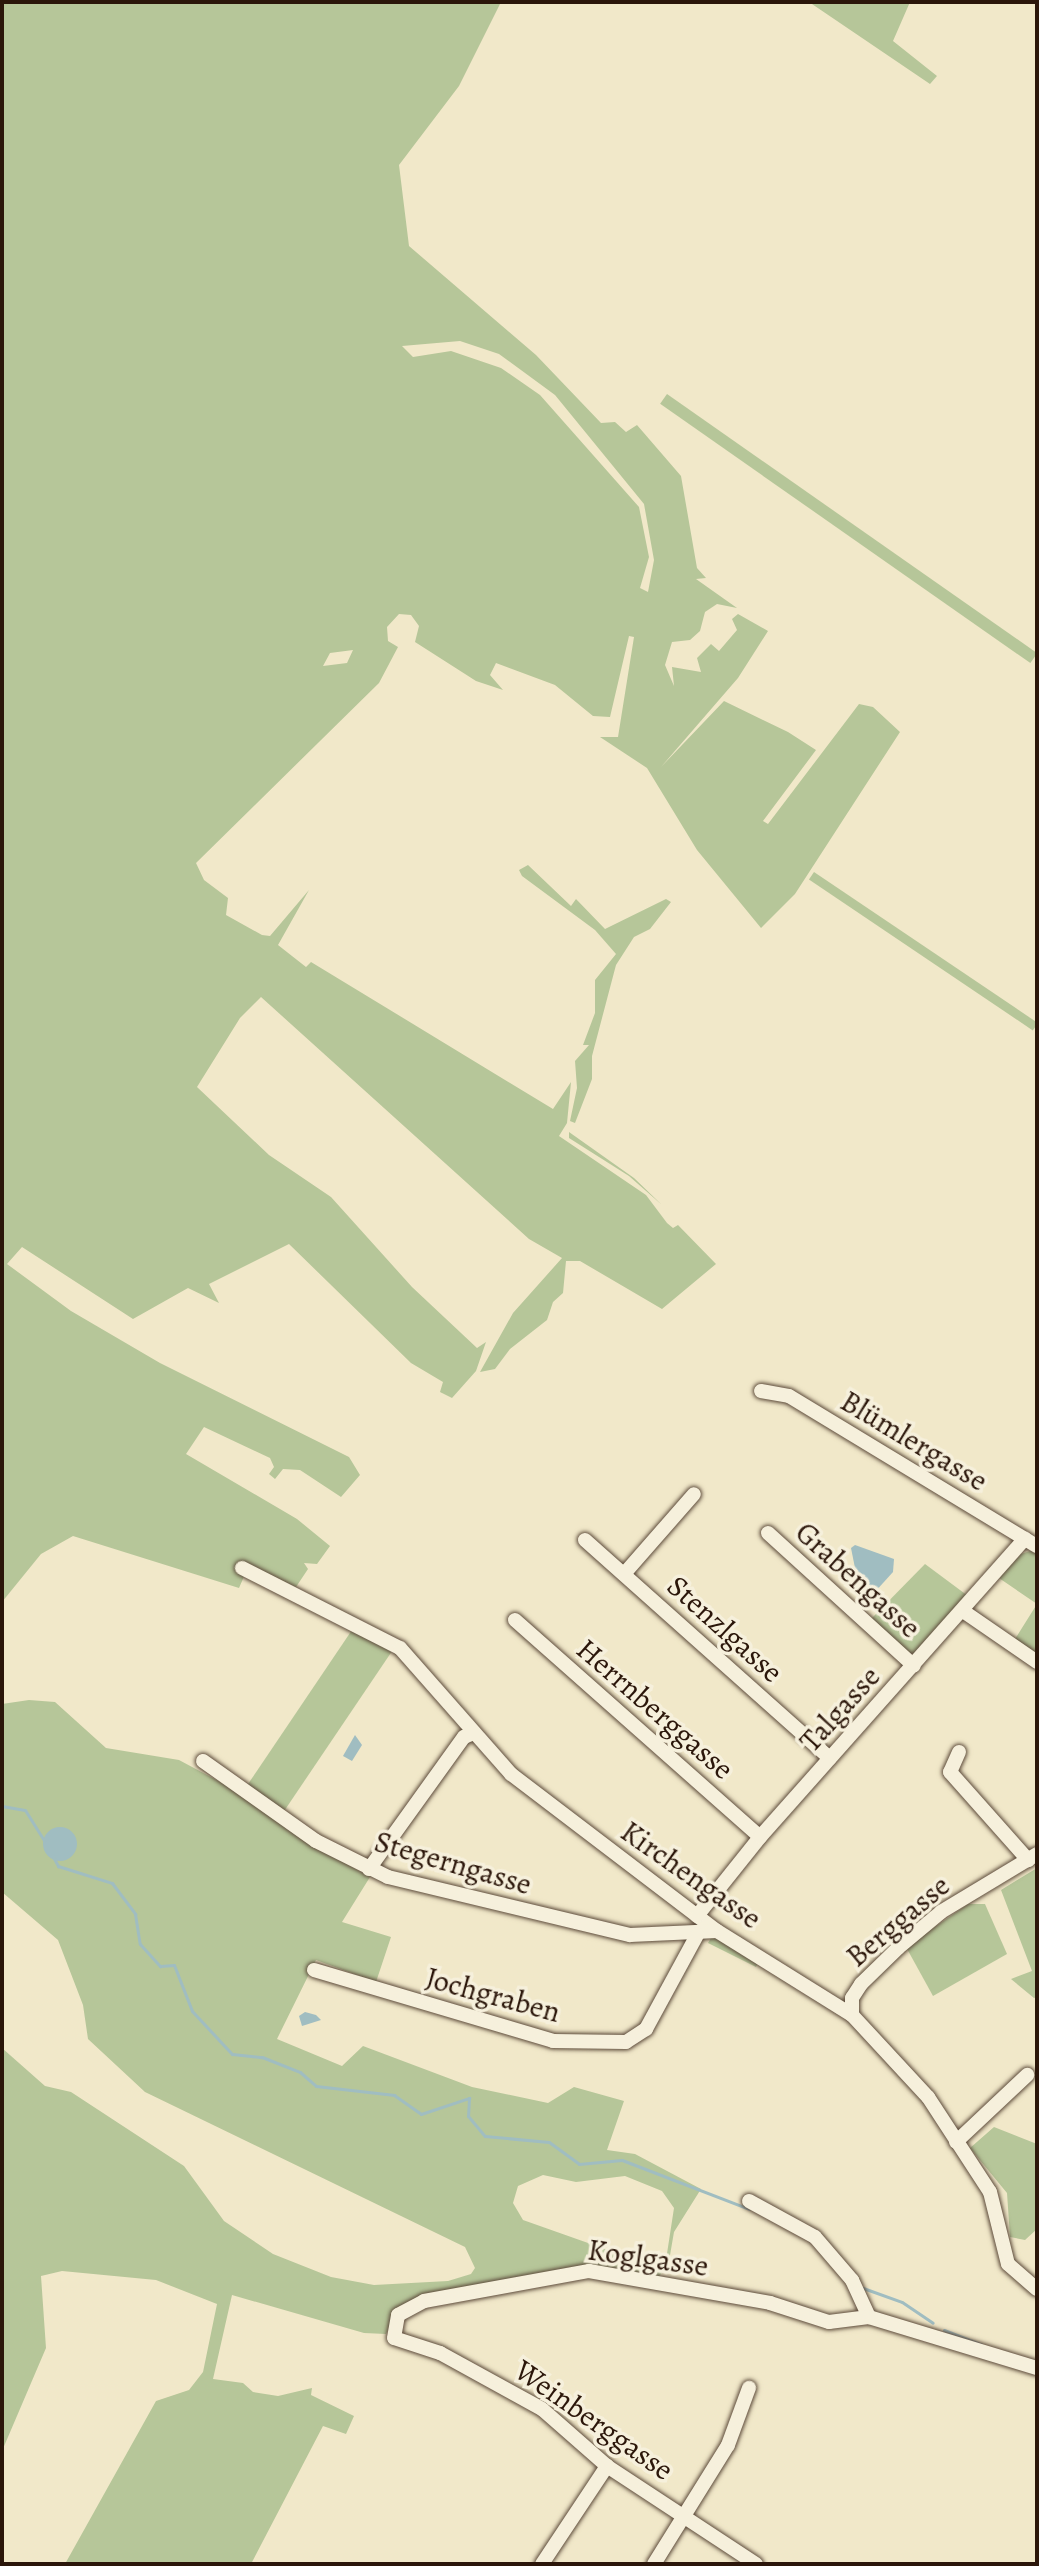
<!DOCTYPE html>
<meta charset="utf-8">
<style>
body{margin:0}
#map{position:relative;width:1039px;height:2566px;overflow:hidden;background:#f1e8c9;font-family:Alegreya,serif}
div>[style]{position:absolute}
.green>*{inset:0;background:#b6c699;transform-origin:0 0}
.water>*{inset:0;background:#a0bdc1}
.round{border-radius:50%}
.stream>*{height:3px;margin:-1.5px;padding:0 1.5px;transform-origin:1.5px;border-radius:1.5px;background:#a0bdc1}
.roads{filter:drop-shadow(0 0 2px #5c4a3a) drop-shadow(0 0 2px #5c4a3a)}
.minor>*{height:14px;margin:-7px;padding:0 7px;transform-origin:7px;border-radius:7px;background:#f6f0dc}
span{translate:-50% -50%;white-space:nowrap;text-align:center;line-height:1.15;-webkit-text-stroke:7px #f6f0dc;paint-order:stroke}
.street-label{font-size:30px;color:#2b160a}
.frame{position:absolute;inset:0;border:4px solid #2b160a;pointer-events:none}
</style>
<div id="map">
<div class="green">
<div style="clip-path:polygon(evenodd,2px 2px,501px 2px,459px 86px,399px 165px,409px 246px,536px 355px,601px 423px,615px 422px,626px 432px,637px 425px,681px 476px,697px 568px,706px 578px,696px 579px,737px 608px,717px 604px,705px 612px,700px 631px,690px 640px,672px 642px,665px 665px,674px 686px,672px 667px,701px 672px,697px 658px,711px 644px,719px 651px,737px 630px,732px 619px,738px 614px,768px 631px,738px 678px,661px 767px,724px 701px,788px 732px,816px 750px,763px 821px,768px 824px,859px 704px,873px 707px,900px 732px,795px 894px,761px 928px,697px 850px,647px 768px,600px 737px,618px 737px,634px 637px,629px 636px,610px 717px,593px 716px,555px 685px,496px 663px,490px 675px,503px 690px,476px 681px,415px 642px,419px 626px,411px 615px,399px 614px,387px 627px,388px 641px,398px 647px,379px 683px,196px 863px,204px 880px,228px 898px,226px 915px,262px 935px,270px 936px,309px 890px,278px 945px,306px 967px,311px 962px,553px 1109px,571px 1082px,567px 1123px,559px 1136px,646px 1195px,667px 1223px,673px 1228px,678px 1225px,716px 1264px,662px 1309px,580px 1261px,566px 1261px,563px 1293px,553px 1302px,547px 1320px,510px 1349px,495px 1369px,480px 1372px,513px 1313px,562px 1258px,529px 1239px,261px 997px,240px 1018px,197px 1087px,269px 1155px,331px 1197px,412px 1287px,477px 1348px,486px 1342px,476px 1371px,452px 1398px,440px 1392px,443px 1382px,411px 1363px,289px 1244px,209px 1284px,219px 1303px,188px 1288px,133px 1319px,22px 1247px,7px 1264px,71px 1311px,160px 1363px,349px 1457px,360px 1475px,341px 1497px,300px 1470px,283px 1469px,275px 1479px,269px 1474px,274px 1467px,270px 1458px,204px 1427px,186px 1454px,297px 1519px,330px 1546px,317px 1564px,304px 1563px,308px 1569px,296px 1587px,249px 1565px,239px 1588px,73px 1536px,41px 1554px,2px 1602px,2px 2px,460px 341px,499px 354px,555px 395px,644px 504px,654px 560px,648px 592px,640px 588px,649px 557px,639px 507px,540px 395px,501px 368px,451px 351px,413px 357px,402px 346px,460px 341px,2px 2px,353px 650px,347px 663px,323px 666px,330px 653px,353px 650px)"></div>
<div style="clip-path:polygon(809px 2px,910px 2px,893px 41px,937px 76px,930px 84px)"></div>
<div style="left:667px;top:394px;width:452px;height:12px;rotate:35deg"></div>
<div style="clip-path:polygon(528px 865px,571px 906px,576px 899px,605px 929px,666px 899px,671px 902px,650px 929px,634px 937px,616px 965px,592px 1056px,592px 1079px,575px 1123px,570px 1121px,577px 1088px,575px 1061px,589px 1045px,583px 1045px,595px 1013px,595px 980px,616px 954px,595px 930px,522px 876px,519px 870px)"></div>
<div style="left:814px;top:872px;width:270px;height:9px;rotate:34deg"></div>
<div style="clip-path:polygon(569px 1132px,634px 1178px,662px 1205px,629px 1176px,569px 1138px)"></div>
<div style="clip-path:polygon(1033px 1550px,1037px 1551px,1037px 1655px,1015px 1639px,1037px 1604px,999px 1578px,1021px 1554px)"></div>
<div style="clip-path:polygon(925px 1564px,968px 1596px,915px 1654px,908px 1653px,870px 1620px)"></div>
<div style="left:354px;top:1627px;width:45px;height:191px;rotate:34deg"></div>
<div style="clip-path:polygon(evenodd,29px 1700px,55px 1702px,106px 1748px,179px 1760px,237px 1791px,300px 1838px,370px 1877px,342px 1922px,391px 1937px,376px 1982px,316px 1960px,277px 2039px,342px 2066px,363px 2046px,472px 2087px,548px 2103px,574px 2087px,624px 2101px,607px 2150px,635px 2154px,701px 2189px,674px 2232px,669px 2261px,657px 2280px,561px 2270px,394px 2317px,386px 2334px,364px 2333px,232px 2295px,213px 2379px,243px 2383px,253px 2392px,278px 2396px,312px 2388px,311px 2395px,354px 2416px,346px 2434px,323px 2426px,251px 2564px,65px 2564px,156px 2401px,189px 2390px,203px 2372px,217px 2304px,156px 2280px,62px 2271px,41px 2276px,46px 2348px,2px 2451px,2px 2048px,45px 2086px,71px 2092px,184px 2166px,224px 2221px,273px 2254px,331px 2277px,374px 2285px,448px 2281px,471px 2274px,475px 2268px,465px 2247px,145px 2092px,88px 2039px,83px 2005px,58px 1940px,2px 1892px,2px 1704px,29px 1700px,543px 2175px,576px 2182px,625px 2176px,662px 2191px,674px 2208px,666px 2260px,657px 2270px,647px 2269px,622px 2255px,523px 2220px,513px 2203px,518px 2186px,543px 2175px)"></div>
<div style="clip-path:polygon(1037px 1868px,1037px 1997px,1034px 1998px,1011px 1979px,1032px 1971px,1001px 1890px)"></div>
<div style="clip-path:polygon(968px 1904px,985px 1904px,1007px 1954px,933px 1996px,906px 1947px)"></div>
<div style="clip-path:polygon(711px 1938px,726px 1939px,761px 1957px,756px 1967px,708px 1943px)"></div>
<div style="clip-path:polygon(994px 2127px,1037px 2144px,1037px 2229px,1025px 2240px,1010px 2237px,1007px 2193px,970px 2148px)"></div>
</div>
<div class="water">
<div style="clip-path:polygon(855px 1545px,894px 1559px,893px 1572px,874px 1593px,858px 1583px,851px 1548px)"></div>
<div style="clip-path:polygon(355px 1735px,362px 1745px,352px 1761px,343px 1756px)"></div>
<div class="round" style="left:43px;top:1827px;width:34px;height:34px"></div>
<div style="clip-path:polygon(305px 2012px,316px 2015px,321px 2020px,302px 2026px,299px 2016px)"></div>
</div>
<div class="stream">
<div style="left:2px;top:1806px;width:23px;rotate:10deg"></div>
<div style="left:25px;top:1810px;width:36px;rotate:58deg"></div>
<div style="left:52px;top:1855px;width:13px;rotate:61deg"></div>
<div style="left:58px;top:1866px;width:57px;rotate:17.5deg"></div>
<div style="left:112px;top:1883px;width:39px;rotate:53deg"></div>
<div style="left:135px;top:1914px;width:30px;rotate:81deg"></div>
<div style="left:140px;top:1944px;width:30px;rotate:48deg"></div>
<div style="left:160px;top:1966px;width:14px;rotate:-4deg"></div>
<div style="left:174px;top:1965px;width:49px;rotate:68.6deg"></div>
<div style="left:192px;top:2011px;width:59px;rotate:47.1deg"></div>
<div style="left:232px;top:2054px;width:30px;rotate:6deg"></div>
<div style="left:262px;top:2057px;width:41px;rotate:21.5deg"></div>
<div style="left:300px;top:2072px;width:21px;rotate:41deg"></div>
<div style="left:316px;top:2086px;width:79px;rotate:6.6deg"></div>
<div style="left:394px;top:2095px;width:33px;rotate:35deg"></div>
<div style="left:421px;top:2114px;width:51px;rotate:-18.4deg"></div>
<div style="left:469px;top:2098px;width:18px;rotate:93deg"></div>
<div style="left:468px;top:2116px;width:26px;rotate:50deg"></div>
<div style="left:485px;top:2136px;width:64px;rotate:5.4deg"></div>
<div style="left:549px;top:2142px;width:37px;rotate:36deg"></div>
<div style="left:579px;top:2164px;width:43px;rotate:-5.3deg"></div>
<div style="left:622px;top:2160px;width:136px;rotate:21.1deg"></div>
<div style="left:863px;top:2288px;width:41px;rotate:19.7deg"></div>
<div style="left:902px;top:2302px;width:37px;rotate:34deg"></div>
<div style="left:944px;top:2330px;width:40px;rotate:21deg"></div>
</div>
<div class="roads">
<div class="minor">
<div style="left:761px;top:1391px;width:28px;rotate:10deg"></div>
<div style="left:789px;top:1396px;width:290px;rotate:31.2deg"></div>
<div style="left:768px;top:1533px;width:197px;rotate:42.3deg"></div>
<div style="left:585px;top:1540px;width:328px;rotate:41.7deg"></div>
<div style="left:242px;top:1568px;width:177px;rotate:26.9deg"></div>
<div style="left:400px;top:1648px;width:168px;rotate:48.6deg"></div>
<div style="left:511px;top:1774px;width:259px;rotate:37.3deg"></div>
<div style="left:717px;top:1931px;width:159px;rotate:31.9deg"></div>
<div style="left:852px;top:2015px;width:112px;rotate:47.2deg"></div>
<div style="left:928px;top:2097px;width:113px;rotate:56.9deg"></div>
<div style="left:990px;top:2192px;width:74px;rotate:76deg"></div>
<div style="left:1008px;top:2264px;width:38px;rotate:41deg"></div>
<div style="left:624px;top:1574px;width:106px;rotate:-48.8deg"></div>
<div style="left:963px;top:1611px;width:90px;rotate:34.6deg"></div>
<div style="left:515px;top:1620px;width:327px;rotate:41.5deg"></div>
<div style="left:959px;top:1752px;width:22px;rotate:114deg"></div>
<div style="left:950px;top:1772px;width:118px;rotate:48.4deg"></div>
<div style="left:203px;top:1761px;width:138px;rotate:35.3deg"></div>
<div style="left:316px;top:1841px;width:80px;rotate:26.6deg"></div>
<div style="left:388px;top:1877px;width:249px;rotate:13.5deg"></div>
<div style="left:630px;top:1935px;width:87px;rotate:-2.6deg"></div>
<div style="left:369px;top:1869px;width:163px;rotate:-54.3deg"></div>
<div style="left:464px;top:1737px;width:11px;rotate:-22deg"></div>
<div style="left:697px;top:1916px;width:101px;rotate:-51.4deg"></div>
<div style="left:760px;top:1837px;width:399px;rotate:-48.4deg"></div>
<div style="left:314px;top:1970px;width:249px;rotate:16.5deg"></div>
<div style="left:553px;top:2041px;width:73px;rotate:0.8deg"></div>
<div style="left:626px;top:2042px;width:24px;rotate:-33deg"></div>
<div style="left:646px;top:2029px;width:107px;rotate:-61.5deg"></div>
<div style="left:852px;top:2015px;width:17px;rotate:-90deg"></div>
<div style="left:852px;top:1998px;width:17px;rotate:-57deg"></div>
<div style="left:861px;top:1984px;width:52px;rotate:-44.2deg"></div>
<div style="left:898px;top:1948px;width:56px;rotate:-39.9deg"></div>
<div style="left:941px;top:1912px;width:112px;rotate:-31.1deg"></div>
<div style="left:956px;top:2142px;width:98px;rotate:-43.3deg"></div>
<div style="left:749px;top:2201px;width:75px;rotate:28.6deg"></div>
<div style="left:815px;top:2237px;width:57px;rotate:49.3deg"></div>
<div style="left:852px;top:2280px;width:41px;rotate:65.3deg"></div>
<div style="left:869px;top:2317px;width:176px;rotate:16.9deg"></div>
<div style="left:542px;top:2564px;width:118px;rotate:-56.4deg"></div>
<div style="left:654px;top:2564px;width:140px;rotate:-58.1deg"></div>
<div style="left:728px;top:2445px;width:61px;rotate:-69.8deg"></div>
<div style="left:756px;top:2564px;width:178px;rotate:-146.7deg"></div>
<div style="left:607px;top:2466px;width:86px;rotate:-138.8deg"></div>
<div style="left:542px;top:2409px;width:116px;rotate:-151.2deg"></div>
<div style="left:440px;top:2353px;width:48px;rotate:-161.9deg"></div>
<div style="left:394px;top:2338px;width:23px;rotate:-80deg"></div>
<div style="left:398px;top:2315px;width:30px;rotate:-28deg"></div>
<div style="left:424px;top:2301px;width:168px;rotate:-10.3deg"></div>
<div style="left:589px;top:2271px;width:184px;rotate:10deg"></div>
<div style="left:770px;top:2303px;width:62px;rotate:17.9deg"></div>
<div style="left:829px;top:2322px;width:40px;rotate:-7.1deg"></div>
</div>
</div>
<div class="street-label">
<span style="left:914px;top:1441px;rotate:31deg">Blümlergasse</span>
<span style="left:858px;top:1580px;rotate:42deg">Grabengasse</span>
<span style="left:725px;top:1629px;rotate:42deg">Stenzlgasse</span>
<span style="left:655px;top:1709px;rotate:41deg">Herrnberggasse</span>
<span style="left:840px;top:1709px;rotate:-48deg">Talgasse</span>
<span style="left:453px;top:1863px;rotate:16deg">Stegerngasse</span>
<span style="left:691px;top:1875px;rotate:35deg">Kirchengasse</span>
<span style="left:898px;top:1921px;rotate:-40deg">Berggasse</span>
<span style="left:493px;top:1995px;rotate:15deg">Jochgraben</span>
<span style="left:648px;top:2258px;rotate:8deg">Koglgasse</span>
<span style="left:594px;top:2420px;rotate:35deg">Weinberggasse</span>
</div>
<div class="frame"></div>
</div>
